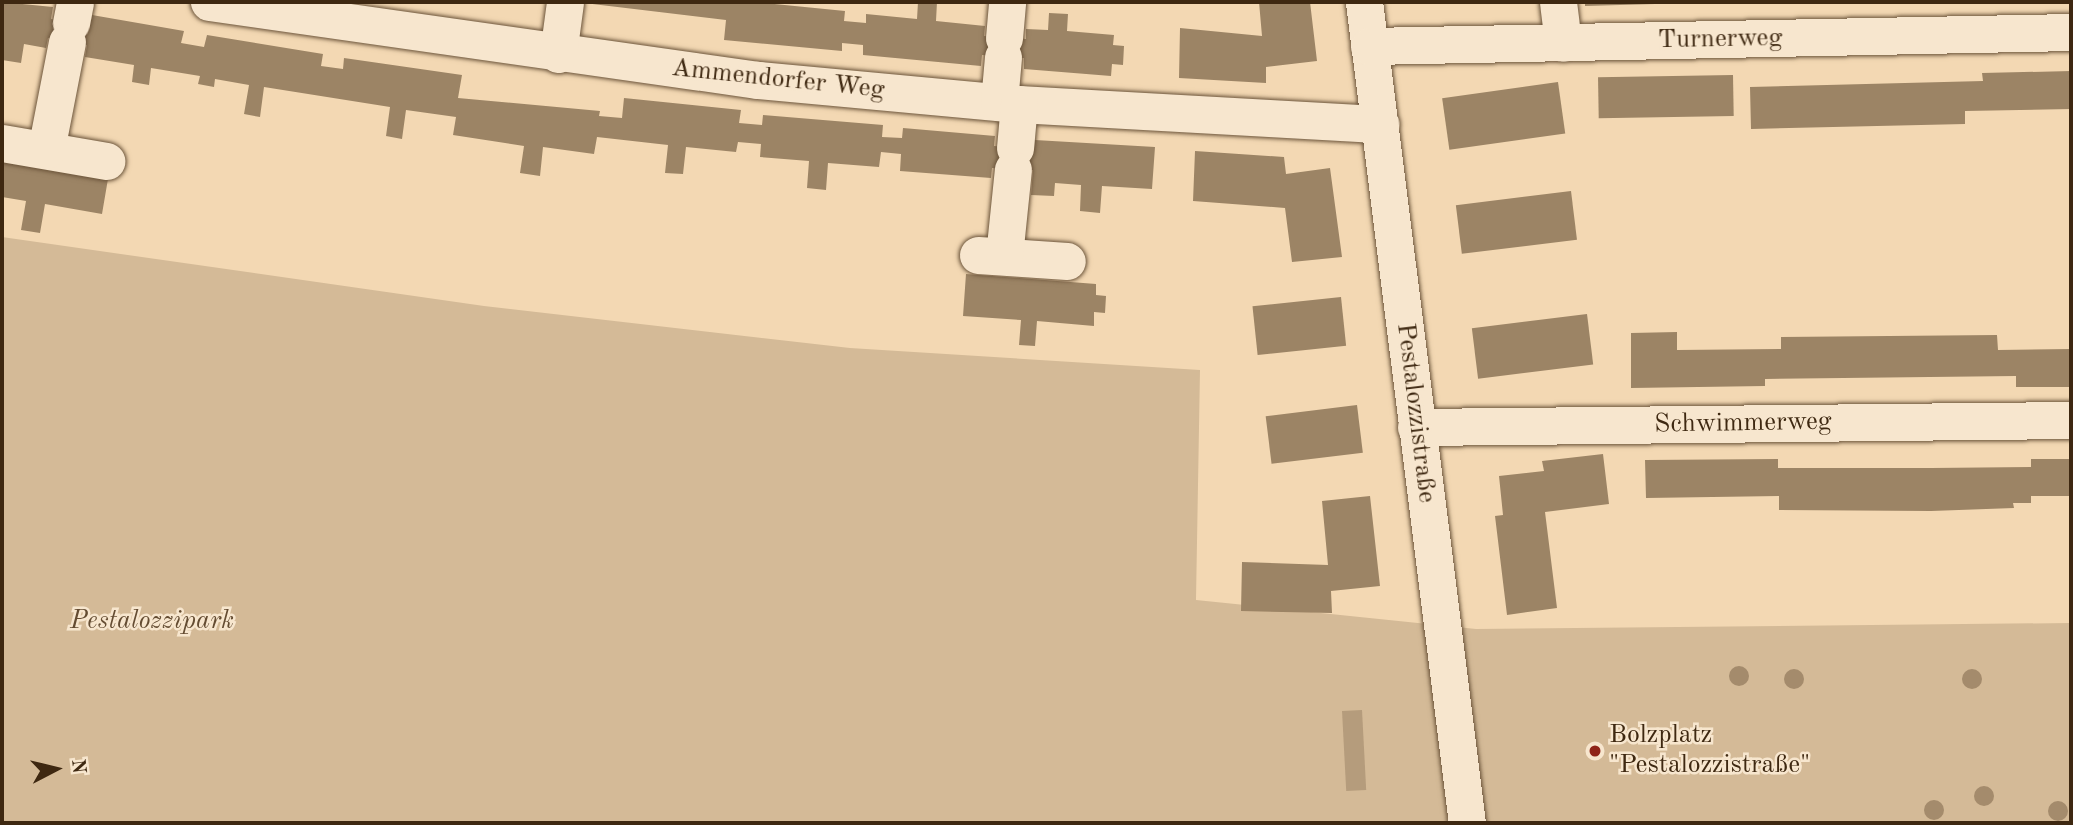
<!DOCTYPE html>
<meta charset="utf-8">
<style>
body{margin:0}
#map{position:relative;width:2073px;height:825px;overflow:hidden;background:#f3d8b3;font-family:"Old Standard TT",serif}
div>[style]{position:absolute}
.green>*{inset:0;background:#d4ba97}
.water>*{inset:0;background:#b59c7c;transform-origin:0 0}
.building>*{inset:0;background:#9c8465;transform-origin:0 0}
.roads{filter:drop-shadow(0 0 2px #6b543a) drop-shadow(0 0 2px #6b543a)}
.minor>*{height:37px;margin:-18.5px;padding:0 18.5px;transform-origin:18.5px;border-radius:18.5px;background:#f7e6ce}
.trees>*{width:20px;height:20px;margin:-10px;border-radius:50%;background:#a48b6c}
.dots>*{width:19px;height:19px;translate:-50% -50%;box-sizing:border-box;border:4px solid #f7e6ce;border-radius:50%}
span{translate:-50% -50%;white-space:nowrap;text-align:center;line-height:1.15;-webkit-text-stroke:5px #f7e6ce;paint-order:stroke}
.street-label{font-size:26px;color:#3e2811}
.park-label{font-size:26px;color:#644c32;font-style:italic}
.poi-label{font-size:26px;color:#3e2811}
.left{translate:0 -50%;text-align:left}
.frame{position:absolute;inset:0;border:4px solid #3e2811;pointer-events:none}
.north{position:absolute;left:21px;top:734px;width:70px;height:70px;-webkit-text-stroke:5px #f7e6ce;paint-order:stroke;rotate:83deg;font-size:19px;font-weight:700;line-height:28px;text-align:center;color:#3e2811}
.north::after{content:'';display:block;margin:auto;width:24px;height:32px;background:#3e2811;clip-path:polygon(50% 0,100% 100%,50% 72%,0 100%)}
</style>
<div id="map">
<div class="green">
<div style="clip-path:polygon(2px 237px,484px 306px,850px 348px,1200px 370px,1196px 600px,1476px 629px,2071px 623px,2071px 823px,2px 823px)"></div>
</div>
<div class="water">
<div style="left:1362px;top:710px;width:80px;height:20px;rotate:87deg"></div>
</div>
<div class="building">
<div style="clip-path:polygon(2px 2px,53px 7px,51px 19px,90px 26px,92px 15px,184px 31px,181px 43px,204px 47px,207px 35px,323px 54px,321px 66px,343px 69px,344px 58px,462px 75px,458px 98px,600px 111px,599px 116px,622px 118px,624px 98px,741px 110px,739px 123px,762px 125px,763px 115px,883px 125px,882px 137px,902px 138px,903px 128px,995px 136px,994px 146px,1034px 149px,1035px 140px,1155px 147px,1152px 189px,1102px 186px,1100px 213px,1080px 211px,1081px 185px,1055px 183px,1054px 196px,1031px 195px,1033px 170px,992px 168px,991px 178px,900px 171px,901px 154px,881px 152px,879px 167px,828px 163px,826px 190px,807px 188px,809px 161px,760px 157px,761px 144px,738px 142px,736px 152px,686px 147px,683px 174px,665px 173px,668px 145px,597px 137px,594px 154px,543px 147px,540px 176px,520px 173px,524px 146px,453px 135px,456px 117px,406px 110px,402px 139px,386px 136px,390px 107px,264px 87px,260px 117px,244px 114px,249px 85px,215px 79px,214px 87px,198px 84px,200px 76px,151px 68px,149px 85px,132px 82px,134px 65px,85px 57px,87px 45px,48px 38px,46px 48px,24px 44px,21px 63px,2px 60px)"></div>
<div style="clip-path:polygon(754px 2px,845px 11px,844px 21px,866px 23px,866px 14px,917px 19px,918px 2px,937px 2px,936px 21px,985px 26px,984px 36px,1026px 39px,1026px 29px,1048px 30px,1049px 13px,1068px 14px,1067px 31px,1114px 35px,1113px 45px,1124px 46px,1123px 65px,1112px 64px,1111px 76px,1024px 69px,1024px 58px,982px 55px,981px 66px,863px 55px,863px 45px,842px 43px,842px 51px,724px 40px,726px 20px,584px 3px)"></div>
<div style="clip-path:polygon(1259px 2px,1310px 2px,1317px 61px,1266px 67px,1266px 83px,1179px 78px,1180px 28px,1262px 36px)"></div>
<div style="clip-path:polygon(1585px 2px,1655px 2px,1655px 4px,1585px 6px)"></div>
<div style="clip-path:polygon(2071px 71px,2071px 109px,1965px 111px,1965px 124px,1751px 129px,1750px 87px,1983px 81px,1982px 73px)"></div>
<div style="left:1733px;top:75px;width:41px;height:135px;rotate:89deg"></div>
<div style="left:1558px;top:82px;width:52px;height:117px;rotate:82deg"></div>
<div style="clip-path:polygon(1195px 151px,1284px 157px,1286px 174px,1330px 168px,1342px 257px,1292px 262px,1285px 208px,1193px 201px)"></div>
<div style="clip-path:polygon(2px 154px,109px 173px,102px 214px,45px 204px,40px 233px,21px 230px,26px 201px,2px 197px)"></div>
<div style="left:1571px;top:191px;width:49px;height:116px;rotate:83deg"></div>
<div style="clip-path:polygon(966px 274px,1096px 284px,1096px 295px,1106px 296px,1105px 313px,1094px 312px,1094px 326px,1037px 321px,1035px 346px,1019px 345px,1021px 320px,963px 316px)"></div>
<div style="left:1341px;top:297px;width:49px;height:89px;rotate:84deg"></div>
<div style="left:1587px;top:314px;width:51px;height:116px;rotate:83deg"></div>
<div style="clip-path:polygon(1677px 332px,1677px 350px,1781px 349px,1781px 337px,1997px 335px,1998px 350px,2071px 349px,2071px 387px,2016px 387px,2016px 376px,1765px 379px,1765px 386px,1631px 388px,1631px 333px)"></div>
<div style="left:1357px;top:405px;width:48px;height:92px;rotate:83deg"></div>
<div style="clip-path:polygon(1603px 454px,1609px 504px,1545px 512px,1557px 608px,1507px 615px,1495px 516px,1503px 515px,1499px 476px,1544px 471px,1542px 461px)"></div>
<div style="clip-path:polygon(1778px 459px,1778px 468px,1931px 468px,2031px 467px,2031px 459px,2071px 459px,2071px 496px,2031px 496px,2031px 503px,2013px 503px,2014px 508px,1931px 511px,1779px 510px,1779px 496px,1646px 498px,1645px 460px)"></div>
<div style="clip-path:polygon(1370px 496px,1380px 586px,1331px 591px,1332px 613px,1241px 611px,1242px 562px,1328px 565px,1322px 501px)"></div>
</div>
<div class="roads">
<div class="minor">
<div style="left:209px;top:2px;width:555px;rotate:8.09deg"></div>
<div style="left:758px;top:80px;width:262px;rotate:5.3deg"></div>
<div style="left:1019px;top:104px;width:362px;rotate:3.2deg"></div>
<div style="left:1364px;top:2px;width:827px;rotate:82.85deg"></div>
<div style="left:1558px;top:2px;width:41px;rotate:83deg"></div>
<div style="left:71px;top:23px;width:21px;rotate:-79deg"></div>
<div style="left:1004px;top:38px;width:36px;rotate:-85deg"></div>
<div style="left:1369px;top:46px;width:702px;rotate:-1.14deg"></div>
<div style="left:558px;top:54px;width:52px;rotate:-82.3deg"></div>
<div style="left:999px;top:102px;width:45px;rotate:-84.9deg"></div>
<div style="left:2px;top:143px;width:106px;rotate:9.8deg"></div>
<div style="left:1015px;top:148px;width:44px;rotate:-84.8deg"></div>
<div style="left:46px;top:150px;width:110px;rotate:-79deg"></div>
<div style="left:978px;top:255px;width:89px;rotate:3.9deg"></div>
<div style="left:1004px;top:256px;width:87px;rotate:-84.1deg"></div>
<div style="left:1416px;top:427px;width:655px;rotate:-0.61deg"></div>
</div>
</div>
<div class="trees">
<div style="left:1739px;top:676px"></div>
<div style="left:1794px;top:679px"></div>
<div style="left:1972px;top:679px"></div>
<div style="left:1984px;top:796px"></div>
<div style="left:1934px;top:810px"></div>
<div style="left:2058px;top:811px"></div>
</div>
<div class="dots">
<div style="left:1595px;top:751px;background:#8f2418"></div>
</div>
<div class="street-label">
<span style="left:1720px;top:40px;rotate:-1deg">Turnerweg</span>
<span style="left:778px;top:80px;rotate:6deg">Ammendorfer Weg</span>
<span style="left:1415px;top:413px;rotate:83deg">Pestalozzistraße</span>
<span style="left:1743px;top:424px;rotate:-1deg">Schwimmerweg</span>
</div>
<div class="park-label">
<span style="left:152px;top:622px">Pestalozzipark</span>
</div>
<div class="poi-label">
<span class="left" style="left:1609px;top:751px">Bolzplatz<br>"Pestalozzistraße"</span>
</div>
<div class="frame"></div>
<div class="north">N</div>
</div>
